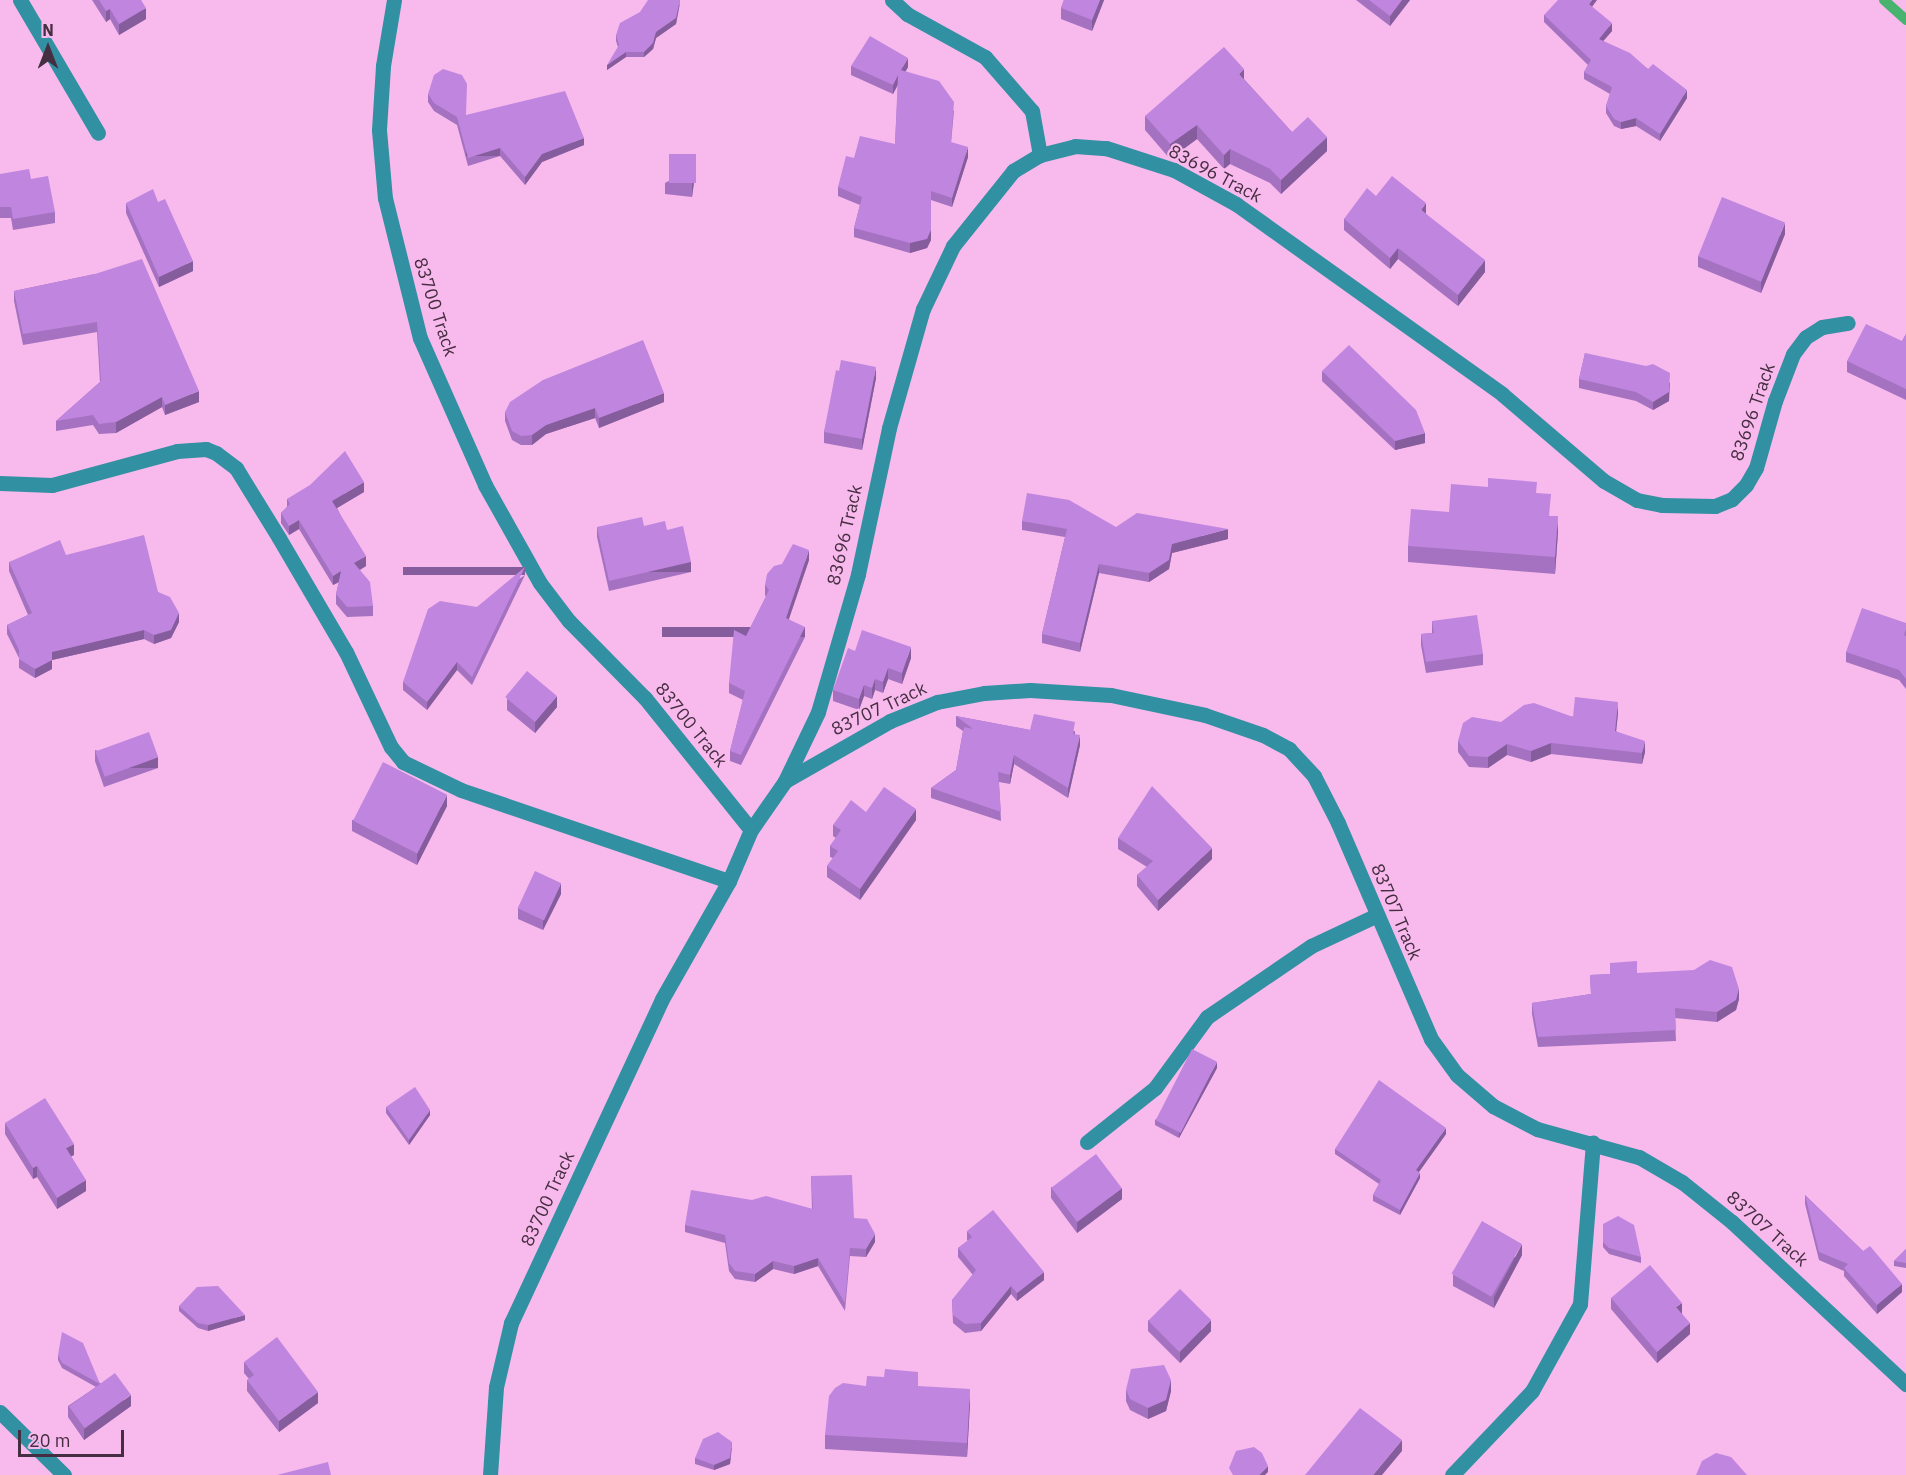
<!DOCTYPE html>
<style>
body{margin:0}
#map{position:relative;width:1906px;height:1475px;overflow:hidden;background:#f8b9ec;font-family:"IBM Plex Sans",sans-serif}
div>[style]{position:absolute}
.stream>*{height:10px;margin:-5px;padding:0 5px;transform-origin:5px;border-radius:5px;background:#48b36f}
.minor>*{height:15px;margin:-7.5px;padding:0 7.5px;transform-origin:7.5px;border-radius:7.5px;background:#3190a2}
.wall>*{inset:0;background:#a472c0}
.shaded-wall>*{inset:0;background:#865d9c;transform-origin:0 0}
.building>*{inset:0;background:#bf85df;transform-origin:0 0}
span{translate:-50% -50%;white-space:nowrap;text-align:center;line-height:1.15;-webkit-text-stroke:4.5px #f8b9ec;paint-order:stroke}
.street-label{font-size:18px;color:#462e42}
.north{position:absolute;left:18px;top:18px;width:60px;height:60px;-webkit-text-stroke:4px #f8b9ec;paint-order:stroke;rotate:0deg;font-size:16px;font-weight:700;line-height:24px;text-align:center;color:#462e42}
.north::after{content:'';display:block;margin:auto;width:21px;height:27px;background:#462e42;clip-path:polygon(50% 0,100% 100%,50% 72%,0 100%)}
.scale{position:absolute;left:18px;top:1430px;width:106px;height:27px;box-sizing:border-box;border:3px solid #462e42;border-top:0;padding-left:8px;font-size:18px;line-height:21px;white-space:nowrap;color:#462e42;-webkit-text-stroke:4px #f8b9ec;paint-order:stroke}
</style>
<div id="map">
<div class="stream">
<div style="left:1884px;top:0;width:30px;rotate:42deg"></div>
</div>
<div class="minor">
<div style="left:20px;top:0;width:154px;rotate:59.6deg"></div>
<div style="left:394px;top:0;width:67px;rotate:99.5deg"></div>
<div style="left:383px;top:66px;width:64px;rotate:93.6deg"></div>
<div style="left:379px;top:130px;width:68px;rotate:85deg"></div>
<div style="left:385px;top:198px;width:144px;rotate:76deg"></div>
<div style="left:420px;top:338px;width:161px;rotate:66.1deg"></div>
<div style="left:485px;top:485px;width:112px;rotate:60.7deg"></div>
<div style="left:540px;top:583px;width:48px;rotate:52.7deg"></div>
<div style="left:569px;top:621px;width:108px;rotate:45.4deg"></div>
<div style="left:645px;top:698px;width:169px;rotate:51.2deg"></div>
<div style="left:892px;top:0;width:21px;rotate:43deg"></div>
<div style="left:907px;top:14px;width:89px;rotate:28.9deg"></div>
<div style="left:985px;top:57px;width:72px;rotate:49deg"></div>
<div style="left:1032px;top:111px;width:45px;rotate:79.7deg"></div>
<div style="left:0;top:483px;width:52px;rotate:2.2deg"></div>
<div style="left:52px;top:485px;width:130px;rotate:-15.2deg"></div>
<div style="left:177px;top:451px;width:29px;rotate:-4deg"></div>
<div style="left:206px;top:449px;width:11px;rotate:22deg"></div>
<div style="left:216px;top:453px;width:25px;rotate:37deg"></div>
<div style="left:236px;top:468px;width:82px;rotate:58.4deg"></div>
<div style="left:279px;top:538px;width:132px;rotate:59.6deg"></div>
<div style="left:346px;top:652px;width:105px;rotate:64.7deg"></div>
<div style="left:391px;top:747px;width:19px;rotate:51deg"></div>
<div style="left:403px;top:762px;width:64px;rotate:25.8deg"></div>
<div style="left:461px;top:790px;width:283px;rotate:18.8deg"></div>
<div style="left:785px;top:781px;width:121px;rotate:-29.7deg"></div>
<div style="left:890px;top:721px;width:51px;rotate:-22deg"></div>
<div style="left:937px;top:702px;width:48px;rotate:-10.8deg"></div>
<div style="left:984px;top:693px;width:46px;rotate:-3.7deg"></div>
<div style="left:1030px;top:690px;width:81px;rotate:3.5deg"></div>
<div style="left:1111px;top:695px;width:96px;rotate:12deg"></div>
<div style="left:1205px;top:715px;width:61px;rotate:19deg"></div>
<div style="left:1263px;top:735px;width:30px;rotate:28deg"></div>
<div style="left:1289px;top:749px;width:37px;rotate:47deg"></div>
<div style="left:1314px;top:776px;width:53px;rotate:62.9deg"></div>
<div style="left:1338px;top:823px;width:235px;rotate:66.7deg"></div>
<div style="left:1431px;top:1039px;width:44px;rotate:54.2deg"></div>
<div style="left:1457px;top:1075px;width:48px;rotate:40.7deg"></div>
<div style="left:1493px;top:1106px;width:50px;rotate:27.6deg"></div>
<div style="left:1537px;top:1129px;width:106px;rotate:15.4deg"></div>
<div style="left:1639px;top:1157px;width:50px;rotate:30.2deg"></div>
<div style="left:1682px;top:1182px;width:64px;rotate:38.7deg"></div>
<div style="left:1732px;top:1222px;width:238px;rotate:43deg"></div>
<div style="left:1087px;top:1142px;width:87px;rotate:-38.5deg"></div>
<div style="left:1155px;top:1088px;width:88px;rotate:-53.8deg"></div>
<div style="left:1207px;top:1017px;width:126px;rotate:-34.3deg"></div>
<div style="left:1311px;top:946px;width:71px;rotate:-25.1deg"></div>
<div style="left:0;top:1412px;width:90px;rotate:44.5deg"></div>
<div style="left:490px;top:1475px;width:88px;rotate:-86.1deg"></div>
<div style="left:496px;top:1387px;width:66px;rotate:-76.8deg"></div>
<div style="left:511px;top:1323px;width:357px;rotate:-65deg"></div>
<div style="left:662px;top:999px;width:136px;rotate:-60.4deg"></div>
<div style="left:729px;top:881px;width:56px;rotate:-66.7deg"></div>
<div style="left:751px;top:830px;width:60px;rotate:-55.2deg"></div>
<div style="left:785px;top:781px;width:76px;rotate:-64.4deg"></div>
<div style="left:818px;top:712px;width:144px;rotate:-73.8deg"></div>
<div style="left:858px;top:574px;width:149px;rotate:-78deg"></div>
<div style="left:889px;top:428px;width:124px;rotate:-74.1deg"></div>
<div style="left:923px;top:309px;width:70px;rotate:-64.5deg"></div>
<div style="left:953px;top:246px;width:96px;rotate:-51.3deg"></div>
<div style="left:1013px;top:171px;width:31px;rotate:-31deg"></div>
<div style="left:1040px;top:155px;width:36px;rotate:-14deg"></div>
<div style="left:1075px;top:146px;width:31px;rotate:4deg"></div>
<div style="left:1106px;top:148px;width:71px;rotate:17.9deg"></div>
<div style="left:1174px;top:170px;width:71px;rotate:28.7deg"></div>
<div style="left:1236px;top:204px;width:327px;rotate:35.5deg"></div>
<div style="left:1502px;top:394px;width:134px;rotate:40.5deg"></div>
<div style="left:1604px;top:481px;width:38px;rotate:30deg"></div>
<div style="left:1637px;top:500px;width:25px;rotate:11deg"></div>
<div style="left:1662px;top:505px;width:53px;rotate:1.1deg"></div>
<div style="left:1715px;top:506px;width:18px;rotate:-22deg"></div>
<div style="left:1732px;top:499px;width:20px;rotate:-45deg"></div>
<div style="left:1746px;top:485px;width:20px;rotate:-60deg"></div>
<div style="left:1756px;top:468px;width:70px;rotate:-74.2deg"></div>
<div style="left:1775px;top:401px;width:50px;rotate:-69deg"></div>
<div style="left:1793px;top:354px;width:21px;rotate:-53deg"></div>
<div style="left:1806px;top:337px;width:19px;rotate:-32deg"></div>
<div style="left:1822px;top:327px;width:26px;rotate:-9deg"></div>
<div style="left:1452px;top:1475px;width:116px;rotate:-46.4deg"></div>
<div style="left:1532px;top:1391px;width:99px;rotate:-61.1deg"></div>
<div style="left:1580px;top:1304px;width:162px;rotate:-85.4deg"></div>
</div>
<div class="wall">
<div style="clip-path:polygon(92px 0,141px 0,146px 19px,119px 35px,110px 19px,106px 22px)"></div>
<div style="clip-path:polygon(1064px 0,1104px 0,1092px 31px,1061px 19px,1061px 8px)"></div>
<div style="clip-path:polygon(1356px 0,1410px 0,1390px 26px)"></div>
<div style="clip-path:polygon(680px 4px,676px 24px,656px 38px,653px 49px,644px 57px,626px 57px,607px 70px,618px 47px,616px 41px,616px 35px)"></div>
<div style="clip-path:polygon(1592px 7px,1612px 31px,1603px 41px,1648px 69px,1687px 98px,1660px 141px,1636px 126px,1621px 129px,1614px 126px,1606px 113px,1606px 106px,1610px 94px,1584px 79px,1584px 72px,1588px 65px,1544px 22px,1544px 15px)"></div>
<div style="clip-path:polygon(851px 66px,908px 67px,905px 72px,954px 111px,951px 143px,968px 157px,952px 207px,931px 200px,931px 240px,927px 248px,910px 253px,854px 237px,854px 228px,860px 205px,838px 196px,838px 187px,854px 158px,895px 144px,898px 85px,893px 94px,851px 75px)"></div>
<div style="clip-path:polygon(1244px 79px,1292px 132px,1327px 151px,1281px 194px,1270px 183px,1230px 164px,1224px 169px,1197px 139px,1170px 159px,1145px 130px,1145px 116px)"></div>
<div style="clip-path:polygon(428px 94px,466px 115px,584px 145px,542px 162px,525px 185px,500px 156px,468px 166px,457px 125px,434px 111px,428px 102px)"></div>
<div style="clip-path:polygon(0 164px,0 174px,31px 179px,55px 212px,55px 223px,13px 230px,11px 218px,0 218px)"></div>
<div style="clip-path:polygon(696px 166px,692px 197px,665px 194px,665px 183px)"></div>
<div style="clip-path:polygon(1376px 196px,1426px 214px,1485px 272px,1458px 306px,1398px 259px,1390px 269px,1344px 230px,1344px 219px)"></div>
<div style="clip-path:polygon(126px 203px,193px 271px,159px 287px,126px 213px)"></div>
<div style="clip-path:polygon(1785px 234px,1761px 293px,1698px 267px,1698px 256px)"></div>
<div style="clip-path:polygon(95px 274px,199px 402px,165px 415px,162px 407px,116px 433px,99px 434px,93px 425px,56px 431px,56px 421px,100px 382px,97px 332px,23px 345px,14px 301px,14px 291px)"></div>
<div style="clip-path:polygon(1906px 334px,1906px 400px,1847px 372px,1847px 361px,1902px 341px)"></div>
<div style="clip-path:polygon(1585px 353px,1669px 401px,1653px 410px,1636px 401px,1579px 388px,1579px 379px)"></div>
<div style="clip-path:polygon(839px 371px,876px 378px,862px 450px,824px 443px,824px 432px)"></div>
<div style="clip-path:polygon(1322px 371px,1425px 443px,1395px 450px,1322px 381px)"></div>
<div style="clip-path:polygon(664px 402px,599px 428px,595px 418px,546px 434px,532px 445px,521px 445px,512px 440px,505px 421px,505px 412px)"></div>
<div style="clip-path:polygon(364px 492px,337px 508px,366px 566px,360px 570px,373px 606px,373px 616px,347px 617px,336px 604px,336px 594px,339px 582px,333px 585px,299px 529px,289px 535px,281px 523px,281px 513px,287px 507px,287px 499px)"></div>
<div style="clip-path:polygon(1537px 493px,1558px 532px,1555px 574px,1408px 562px,1408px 546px,1449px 512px)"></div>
<div style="clip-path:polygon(1022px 521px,1116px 527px,1228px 539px,1172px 553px,1169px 569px,1149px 582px,1099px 573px,1080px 652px,1042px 643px,1042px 634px,1065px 537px,1022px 530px)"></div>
<div style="clip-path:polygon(644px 526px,667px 530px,691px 572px,609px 591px,597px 537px,597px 527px)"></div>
<div style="clip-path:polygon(66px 555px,158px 592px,179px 622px,171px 638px,154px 644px,144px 639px,52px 660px,52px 669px,35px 678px,19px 668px,19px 658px,7px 634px,7px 625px,28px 615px,9px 571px,9px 562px)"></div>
<div style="clip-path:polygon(809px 560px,789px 619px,805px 637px,741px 765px,730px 761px,730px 751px,743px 700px,729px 693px,729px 683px,746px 636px,766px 597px,765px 595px,765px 585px)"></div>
<div style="clip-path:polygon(525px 575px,472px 685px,457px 670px,427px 710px,403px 690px,403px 682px,477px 607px)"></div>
<div style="clip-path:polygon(1432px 621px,1483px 654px,1483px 665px,1426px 673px,1421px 645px,1421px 634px,1432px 633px)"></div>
<div style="clip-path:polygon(1906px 623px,1906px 689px,1899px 680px,1846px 662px,1846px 652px)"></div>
<div style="clip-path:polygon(855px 651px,911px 658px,902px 684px,888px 679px,883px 693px,875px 690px,872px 699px,864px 696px,859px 710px,833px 701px,833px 690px)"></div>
<div style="clip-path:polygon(507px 699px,557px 707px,535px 733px,507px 710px)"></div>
<div style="clip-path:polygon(1618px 713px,1616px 731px,1645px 752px,1642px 764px,1551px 754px,1531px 762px,1507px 755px,1488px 768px,1469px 767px,1458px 752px,1458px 741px,1501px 722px)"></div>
<div style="clip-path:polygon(956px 716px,1030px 730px,1075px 731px,1075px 734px,1080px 745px,1068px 798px,1014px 764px,1010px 784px,999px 782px,1001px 821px,931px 798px,931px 788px,956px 770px,963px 731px,956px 726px)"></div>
<div style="clip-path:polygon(95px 750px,158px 768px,104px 787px,95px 761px)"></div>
<div style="clip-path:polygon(447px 806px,417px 865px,352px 831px,352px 820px)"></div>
<div style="clip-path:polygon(866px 812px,916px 820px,860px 900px,827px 877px,827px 866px,833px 858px,830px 857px,830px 846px,836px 838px,833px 836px,833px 825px)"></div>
<div style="clip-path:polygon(1118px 838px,1212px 859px,1158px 911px,1137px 886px,1137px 875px,1147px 867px,1118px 849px)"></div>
<div style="clip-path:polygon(561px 894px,543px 930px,518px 919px,518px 908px)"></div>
<div style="clip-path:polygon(1637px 973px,1739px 999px,1736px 1010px,1717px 1022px,1675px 1018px,1676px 1041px,1538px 1047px,1532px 1014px,1532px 1003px,1591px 994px,1590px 975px)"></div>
<div style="clip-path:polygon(1217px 1068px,1179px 1138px,1155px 1125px,1155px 1120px)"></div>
<div style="clip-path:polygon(386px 1107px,430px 1115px,409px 1145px,386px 1113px)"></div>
<div style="clip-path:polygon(5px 1123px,74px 1155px,71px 1156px,86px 1191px,57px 1209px,37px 1177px,33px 1179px,5px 1134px)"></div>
<div style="clip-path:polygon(1446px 1134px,1419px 1172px,1420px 1178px,1400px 1215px,1373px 1201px,1373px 1195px,1379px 1184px,1335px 1154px,1335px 1149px)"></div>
<div style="clip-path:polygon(811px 1176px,854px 1218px,875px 1242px,866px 1257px,850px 1256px,845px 1311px,818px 1266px,794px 1274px,773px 1269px,755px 1282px,735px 1279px,729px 1271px,725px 1243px,685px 1232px,685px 1225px,812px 1209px)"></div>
<div style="clip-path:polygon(1051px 1187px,1122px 1199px,1077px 1233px,1051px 1198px)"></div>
<div style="clip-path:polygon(1805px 1195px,1863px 1251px,1902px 1292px,1877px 1314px,1844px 1276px,1844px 1271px,1819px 1260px,1805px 1204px)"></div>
<div style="clip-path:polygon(1603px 1224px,1641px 1257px,1641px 1263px,1609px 1254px,1603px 1247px)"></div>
<div style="clip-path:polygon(967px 1231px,1044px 1280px,1017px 1301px,1011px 1294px,981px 1331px,965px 1333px,953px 1323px,952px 1300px,973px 1275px,958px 1257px,958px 1248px,968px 1241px,967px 1240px)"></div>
<div style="clip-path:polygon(1906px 1249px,1906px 1268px,1894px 1266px,1894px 1261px)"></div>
<div style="clip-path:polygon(1522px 1255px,1494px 1308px,1453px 1286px,1453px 1275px)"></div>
<div style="clip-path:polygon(1611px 1298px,1682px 1314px,1690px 1334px,1657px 1363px,1611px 1309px)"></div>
<div style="clip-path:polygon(179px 1306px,245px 1320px,208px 1331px,198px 1328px,179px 1311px)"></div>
<div style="clip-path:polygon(1148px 1320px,1211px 1331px,1180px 1363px,1148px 1331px)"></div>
<div style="clip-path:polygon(58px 1355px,100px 1383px,131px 1406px,84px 1440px,68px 1417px,68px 1406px,96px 1387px,62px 1368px,58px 1360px)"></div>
<div style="clip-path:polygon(244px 1362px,318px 1403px,279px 1432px,247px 1391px,247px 1380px,249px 1379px,244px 1373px)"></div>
<div style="clip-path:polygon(866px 1386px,918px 1386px,970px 1403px,967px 1457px,825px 1449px,825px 1435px)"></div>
<div style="clip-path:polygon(1126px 1390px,1171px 1391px,1166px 1411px,1148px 1419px,1130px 1410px,1126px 1401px)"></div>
<div style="clip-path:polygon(732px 1448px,730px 1464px,714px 1470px,695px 1464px,695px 1458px)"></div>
</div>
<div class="shaded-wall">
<div style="clip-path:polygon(680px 0,676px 24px,656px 38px,653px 49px,644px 57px,644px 52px,656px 32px)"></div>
<div style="clip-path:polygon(1100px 0,1104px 0,1092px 31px,1092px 20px)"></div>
<div style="clip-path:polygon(1402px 0,1410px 0,1390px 26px,1390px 16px)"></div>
<div style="clip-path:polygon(1592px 0,1597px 0,1589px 11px,1589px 4px)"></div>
<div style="clip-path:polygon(146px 8px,146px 19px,119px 35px,119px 24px)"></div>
<div style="clip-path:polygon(110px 9px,110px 19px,106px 22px,106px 11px)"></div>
<div style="clip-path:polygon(1612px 23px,1612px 31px,1599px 46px,1599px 39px)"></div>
<div style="clip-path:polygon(626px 52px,626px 57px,607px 70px,607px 65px)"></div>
<div style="clip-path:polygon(908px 58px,908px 67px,901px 80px,901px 70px)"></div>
<div style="clip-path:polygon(1244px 69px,1244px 84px,1239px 74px)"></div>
<div style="clip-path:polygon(898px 75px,898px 84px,893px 94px,893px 85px)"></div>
<div style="clip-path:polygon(1687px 90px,1687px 98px,1660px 141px,1660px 134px)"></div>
<div style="clip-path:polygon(1636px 118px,1636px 126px,1621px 129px,1621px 122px)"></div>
<div style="clip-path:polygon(1197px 125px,1197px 139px,1170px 159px,1170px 144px)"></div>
<div style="clip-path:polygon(1327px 137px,1327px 151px,1281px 194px,1281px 180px)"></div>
<div style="clip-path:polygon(584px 138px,584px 145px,542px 162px,525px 185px,525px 177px,542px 154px)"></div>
<div style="clip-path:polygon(968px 147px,968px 157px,952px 207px,952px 198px)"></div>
<div style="left:500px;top:148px;width:8px;height:34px;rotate:90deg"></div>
<div style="clip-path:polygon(1230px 149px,1230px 164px,1224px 169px,1224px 155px)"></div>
<div style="clip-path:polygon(696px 154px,696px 166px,692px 197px,692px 186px)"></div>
<div style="clip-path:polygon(1426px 203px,1426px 214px,1421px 210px)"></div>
<div style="clip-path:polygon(1785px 223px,1785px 234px,1761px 293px,1761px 282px)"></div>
<div style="clip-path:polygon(931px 230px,931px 240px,927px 248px,910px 253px,910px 243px)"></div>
<div style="clip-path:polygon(1398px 248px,1398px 259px,1390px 269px,1390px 258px)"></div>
<div style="clip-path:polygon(1485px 260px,1485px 272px,1458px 306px,1458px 295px)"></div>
<div style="clip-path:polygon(193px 261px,193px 271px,159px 287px,159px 277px)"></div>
<div style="clip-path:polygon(876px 367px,876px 378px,862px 450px,862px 439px)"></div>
<div style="clip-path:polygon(1670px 382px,1669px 401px,1653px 410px,1653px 402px)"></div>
<div style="clip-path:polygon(199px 391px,199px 402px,165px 415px,165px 405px)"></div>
<div style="clip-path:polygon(664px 393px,664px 402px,599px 428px,599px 418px)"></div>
<div style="clip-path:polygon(162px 397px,162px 407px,116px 433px,116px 422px)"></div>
<div style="clip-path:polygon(595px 408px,595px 418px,546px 434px,532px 445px,532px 435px,546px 425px)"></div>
<div style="clip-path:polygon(1425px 433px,1425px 443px,1395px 450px,1395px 441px)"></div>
<div style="clip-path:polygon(364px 482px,364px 492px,332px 511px,332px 501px)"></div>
<div style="clip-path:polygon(1558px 516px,1558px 532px,1555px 574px,1555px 557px)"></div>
<div style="clip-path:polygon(299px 520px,299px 529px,289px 535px,289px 526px)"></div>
<div style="clip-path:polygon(1228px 529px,1228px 539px,1172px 553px,1169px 569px,1149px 582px,1149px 573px,1172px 544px)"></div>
<div style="clip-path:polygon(809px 550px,809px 560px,786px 627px,786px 618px)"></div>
<div style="clip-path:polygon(366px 556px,366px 566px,354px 573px,354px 563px)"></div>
<div style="left:691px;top:562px;width:10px;height:84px;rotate:90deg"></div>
<div style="clip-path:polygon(1099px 564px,1099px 573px,1080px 652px,1080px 643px)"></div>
<div style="left:525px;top:567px;width:8px;height:122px;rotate:90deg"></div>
<div style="clip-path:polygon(341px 571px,341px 581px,333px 585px,333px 576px)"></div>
<div style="clip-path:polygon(179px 613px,179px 622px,171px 638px,154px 644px,154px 635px)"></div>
<div style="left:805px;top:627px;width:10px;height:143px;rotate:90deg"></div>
<div style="clip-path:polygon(144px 630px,144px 639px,52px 660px,52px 652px)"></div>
<div style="clip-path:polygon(911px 647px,911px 658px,902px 684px,902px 673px)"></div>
<div style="clip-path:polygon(52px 660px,52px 669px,35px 678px,35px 669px)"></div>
<div style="clip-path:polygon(457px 662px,457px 670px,427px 710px,427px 702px)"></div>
<div style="clip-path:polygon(888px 668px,888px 679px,883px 693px,883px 682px)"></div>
<div style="clip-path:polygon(875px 679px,875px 690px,872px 699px,872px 688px)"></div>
<div style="clip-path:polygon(864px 685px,864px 696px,859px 710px,859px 699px)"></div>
<div style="clip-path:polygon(557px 696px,557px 707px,535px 733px,535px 722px)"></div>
<div style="clip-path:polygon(1618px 702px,1618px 713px,1615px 742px,1615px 731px)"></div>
<div style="clip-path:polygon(1080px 735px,1080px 745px,1068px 798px,1068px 788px)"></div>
<div style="clip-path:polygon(1645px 741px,1645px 752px,1642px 764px,1642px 753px)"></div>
<div style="clip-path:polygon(1551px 743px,1551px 754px,1531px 762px,1531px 751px)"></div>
<div style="clip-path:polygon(1507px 744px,1507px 755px,1488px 768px,1488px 757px)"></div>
<div style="clip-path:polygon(1014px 755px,1014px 764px,1010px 784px,1010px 775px)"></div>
<div style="left:158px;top:757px;width:11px;height:57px;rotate:90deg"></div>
<div style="clip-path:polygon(447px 795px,447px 806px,417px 865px,417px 854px)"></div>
<div style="clip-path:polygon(916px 809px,916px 820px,860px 900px,860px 889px)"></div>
<div style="clip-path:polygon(1212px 848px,1212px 859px,1158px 911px,1158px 900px)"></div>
<div style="clip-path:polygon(561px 883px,561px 894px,543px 930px,543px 919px)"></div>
<div style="clip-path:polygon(1739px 989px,1739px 999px,1736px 1010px,1717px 1022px,1717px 1012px)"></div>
<div style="clip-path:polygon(1217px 1062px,1217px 1068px,1179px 1138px,1179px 1133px)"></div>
<div style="clip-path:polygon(430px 1110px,430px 1115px,409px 1145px,409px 1140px)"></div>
<div style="clip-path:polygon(1446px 1128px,1446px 1134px,1416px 1176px,1416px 1170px)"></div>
<div style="clip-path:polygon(74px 1144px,74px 1155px,66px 1159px,66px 1148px)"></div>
<div style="clip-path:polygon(37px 1166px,37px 1177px,33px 1179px,33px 1168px)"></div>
<div style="clip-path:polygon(1420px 1173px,1420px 1178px,1400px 1215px,1400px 1210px)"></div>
<div style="clip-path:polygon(86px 1180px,86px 1191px,57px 1209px,57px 1198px)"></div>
<div style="clip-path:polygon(1122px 1188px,1122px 1199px,1077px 1233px,1077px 1222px)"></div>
<div style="clip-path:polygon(875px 1234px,875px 1242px,866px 1257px,866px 1249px)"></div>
<div style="clip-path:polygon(1522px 1244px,1522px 1255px,1494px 1308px,1494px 1297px)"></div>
<div style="clip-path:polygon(818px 1258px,818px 1266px,794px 1274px,794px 1266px)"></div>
<div style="clip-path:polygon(773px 1261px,773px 1269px,755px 1282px,755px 1274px)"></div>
<div style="clip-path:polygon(1044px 1272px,1044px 1280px,1017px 1301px,1017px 1293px)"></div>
<div style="clip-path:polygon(1902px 1284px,1902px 1292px,1877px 1314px,1877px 1305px)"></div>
<div style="clip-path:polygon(1011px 1286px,1011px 1294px,981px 1331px,981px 1323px)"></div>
<div style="clip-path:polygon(1682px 1303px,1682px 1314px,1676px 1318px,1676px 1307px)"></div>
<div style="clip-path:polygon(245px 1315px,245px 1320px,208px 1331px,208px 1325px)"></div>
<div style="clip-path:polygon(1211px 1320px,1211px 1331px,1180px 1363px,1180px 1352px)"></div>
<div style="clip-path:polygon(1690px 1323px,1690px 1334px,1657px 1363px,1657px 1352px)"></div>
<div style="clip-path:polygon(1171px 1380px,1171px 1391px,1166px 1411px,1148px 1419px,1148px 1408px)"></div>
<div style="clip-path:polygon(970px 1389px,970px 1403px,967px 1457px,967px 1443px)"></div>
<div style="clip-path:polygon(318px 1392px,318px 1403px,279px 1432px,279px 1421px)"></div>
<div style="clip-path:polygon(131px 1395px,131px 1406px,84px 1440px,84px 1429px)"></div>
<div style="clip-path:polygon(1402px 1440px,1402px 1451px,1382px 1475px,1373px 1475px)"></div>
<div style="clip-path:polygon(732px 1442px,730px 1464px,714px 1470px,714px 1465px)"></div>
<div style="clip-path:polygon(1268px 1466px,1268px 1472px,1265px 1475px,1259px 1475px)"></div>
</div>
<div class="building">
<div style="clip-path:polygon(99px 0,141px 0,146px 8px,119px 24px,110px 9px,106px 11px)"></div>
<div style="clip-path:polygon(648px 0,680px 0,676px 18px,656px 32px,653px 43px,644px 52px,626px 52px,607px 65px,619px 45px,616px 35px,620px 23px,640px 12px)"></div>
<div style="clip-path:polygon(1064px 0,1100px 0,1092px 20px,1061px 8px)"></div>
<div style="clip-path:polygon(1369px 0,1402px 0,1390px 16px)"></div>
<div style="clip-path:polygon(1558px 0,1592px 0,1589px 4px,1612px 23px,1599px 39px,1630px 53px,1648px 69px,1653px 64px,1687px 90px,1660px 134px,1636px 118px,1621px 122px,1614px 119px,1606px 106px,1612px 87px,1584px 72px,1591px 60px,1544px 15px)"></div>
<div style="clip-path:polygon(870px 36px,908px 58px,901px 70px,939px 81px,954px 102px,951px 142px,968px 147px,952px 198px,931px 191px,931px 230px,927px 239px,910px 243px,854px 228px,862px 197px,838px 187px,846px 156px,854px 158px,860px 136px,895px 144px,898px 75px,893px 85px,851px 66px)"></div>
<div style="clip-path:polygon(1224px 47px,1244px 69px,1239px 74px,1292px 132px,1308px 117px,1327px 137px,1281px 180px,1270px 169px,1230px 149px,1224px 155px,1197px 125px,1170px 144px,1145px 116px)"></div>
<div style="clip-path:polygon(443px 69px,462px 75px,467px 84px,466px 115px,565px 91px,584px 138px,542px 154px,525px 177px,500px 148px,468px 158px,457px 117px,434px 103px,428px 94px,434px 75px)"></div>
<div style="left:669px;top:154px;width:27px;height:29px"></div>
<div style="clip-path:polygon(0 164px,0 174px,29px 169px,31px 179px,48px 176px,55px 212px,13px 219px,11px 207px,0 207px)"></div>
<div style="clip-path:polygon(1392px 176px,1426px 203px,1421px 210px,1485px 260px,1458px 295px,1398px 248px,1390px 258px,1344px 219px,1367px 188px,1376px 196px)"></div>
<div style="clip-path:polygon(153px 189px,158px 202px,165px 199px,193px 261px,159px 277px,126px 203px)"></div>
<div style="left:1722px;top:197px;width:68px;height:64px;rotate:22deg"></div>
<div style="clip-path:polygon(142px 259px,199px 391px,165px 405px,162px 397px,116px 422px,99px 424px,93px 415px,56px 421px,101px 381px,97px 322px,23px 334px,14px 291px,95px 274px)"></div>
<div style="clip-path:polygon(1866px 324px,1902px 341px,1906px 334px,1906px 389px,1847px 361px)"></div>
<div style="clip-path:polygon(643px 340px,664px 393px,599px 418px,595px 408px,546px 425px,532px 435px,521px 436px,512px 431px,505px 412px,510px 402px,543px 380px)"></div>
<div style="clip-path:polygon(1349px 345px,1416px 410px,1425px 433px,1395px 441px,1322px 371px)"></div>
<div style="clip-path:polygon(1585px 353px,1646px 366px,1653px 364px,1670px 373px,1669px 392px,1653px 402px,1636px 392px,1579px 379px)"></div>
<div style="clip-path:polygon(841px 360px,876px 367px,862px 439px,824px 432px,836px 370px,839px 371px)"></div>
<div style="clip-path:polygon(345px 451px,364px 482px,332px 501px,366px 556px,354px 563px,370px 582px,373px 606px,347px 607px,336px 594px,341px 571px,333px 576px,299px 520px,289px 526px,281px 513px,290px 504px,287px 499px,310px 485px)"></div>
<div style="clip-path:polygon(1488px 478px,1537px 482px,1536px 493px,1551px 494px,1549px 516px,1558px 516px,1555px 557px,1408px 546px,1411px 509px,1449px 512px,1451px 484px,1488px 487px)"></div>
<div style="clip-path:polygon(1027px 493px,1069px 500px,1116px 527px,1137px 513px,1228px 529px,1172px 544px,1169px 560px,1149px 573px,1099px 564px,1080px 643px,1042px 634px,1067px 529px,1022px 521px)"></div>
<div style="clip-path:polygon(642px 517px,644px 526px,665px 521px,667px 530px,683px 526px,691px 562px,609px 581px,597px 527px)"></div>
<div style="clip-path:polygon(144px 535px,158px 592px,170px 597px,179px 613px,171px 630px,154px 635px,144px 630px,52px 652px,52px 660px,35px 669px,19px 659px,19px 650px,7px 625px,32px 613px,9px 562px,60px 540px,66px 555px)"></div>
<div style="clip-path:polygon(793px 544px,809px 550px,786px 618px,805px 627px,741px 755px,730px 751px,745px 691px,729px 683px,734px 630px,746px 636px,769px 590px,765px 585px,767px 574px,774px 566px,782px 564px)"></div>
<div style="clip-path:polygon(525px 567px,472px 677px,457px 662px,427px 702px,403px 682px,428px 609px,440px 601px,477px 607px)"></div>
<div style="clip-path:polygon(1862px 608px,1906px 623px,1906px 629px,1904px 635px,1906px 636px,1906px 679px,1899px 670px,1846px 652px)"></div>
<div style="clip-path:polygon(1477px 615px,1483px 654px,1426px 662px,1421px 634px,1434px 633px,1432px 621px)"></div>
<div style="clip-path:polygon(862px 630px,911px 647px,902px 673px,888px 668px,883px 682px,875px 679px,872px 688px,864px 685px,859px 699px,833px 690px,848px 648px,855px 651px)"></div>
<div style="left:527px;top:671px;width:39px;height:34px;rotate:40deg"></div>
<div style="clip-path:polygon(1575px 697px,1618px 702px,1615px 731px,1645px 741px,1642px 753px,1551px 743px,1531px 751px,1507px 744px,1488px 757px,1469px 756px,1458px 741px,1463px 723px,1472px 717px,1501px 722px,1524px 705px,1534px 703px,1573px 717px)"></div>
<div style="clip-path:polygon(1034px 714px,1075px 722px,1073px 734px,1080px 735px,1068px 788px,1014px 755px,1010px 775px,998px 772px,1001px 812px,931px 788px,956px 770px,964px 727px,973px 729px,956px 716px,1030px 730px)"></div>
<div style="left:149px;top:732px;width:27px;height:57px;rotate:70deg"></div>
<div style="left:383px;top:762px;width:72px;height:66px;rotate:27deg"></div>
<div style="clip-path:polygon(1152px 786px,1212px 848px,1158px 900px,1137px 875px,1153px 861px,1118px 838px)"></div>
<div style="clip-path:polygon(884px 787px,916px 809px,860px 889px,827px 866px,838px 851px,830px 846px,841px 830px,833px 825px,851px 800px,866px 812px)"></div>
<div style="left:535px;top:871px;width:29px;height:41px;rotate:25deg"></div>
<div style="clip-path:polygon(1710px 960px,1732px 967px,1739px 989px,1736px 1000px,1717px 1012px,1675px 1008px,1676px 1030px,1538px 1037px,1532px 1003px,1591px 994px,1590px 975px,1610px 974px,1610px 963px,1637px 961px,1637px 973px,1694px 970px)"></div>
<div style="left:1192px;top:1049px;width:28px;height:80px;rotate:27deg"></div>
<div style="clip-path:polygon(1379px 1080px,1446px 1128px,1416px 1170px,1420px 1173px,1400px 1210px,1373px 1195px,1381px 1180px,1335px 1149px)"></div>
<div style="clip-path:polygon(415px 1087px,430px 1110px,409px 1140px,386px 1107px)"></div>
<div style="clip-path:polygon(45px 1098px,74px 1144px,66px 1148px,86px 1180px,57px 1198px,37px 1166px,33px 1168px,5px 1123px)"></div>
<div style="left:1096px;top:1154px;width:43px;height:56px;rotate:53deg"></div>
<div style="clip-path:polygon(852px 1175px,854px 1218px,867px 1219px,875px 1234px,866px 1249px,850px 1248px,845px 1303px,818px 1258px,794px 1266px,773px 1261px,755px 1274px,735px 1271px,729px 1263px,725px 1235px,685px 1225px,691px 1190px,752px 1200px,766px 1196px,813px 1209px,811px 1176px)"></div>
<div style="clip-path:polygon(1805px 1195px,1863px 1251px,1870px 1246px,1902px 1284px,1877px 1305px,1844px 1268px,1848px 1264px,1819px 1252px)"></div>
<div style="clip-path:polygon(993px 1210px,1044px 1272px,1017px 1293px,1011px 1286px,981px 1323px,965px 1324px,953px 1315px,952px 1300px,976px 1270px,958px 1248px,972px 1237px,967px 1231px)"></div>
<div style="clip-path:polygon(1618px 1216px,1634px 1225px,1641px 1257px,1609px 1248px,1603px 1242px,1603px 1224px)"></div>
<div style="left:1482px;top:1221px;width:46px;height:61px;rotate:30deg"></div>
<div style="clip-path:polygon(1906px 1249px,1906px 1263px,1894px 1261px)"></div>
<div style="clip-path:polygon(1650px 1265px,1682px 1303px,1676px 1307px,1690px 1323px,1657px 1352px,1611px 1298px)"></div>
<div style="clip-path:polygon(218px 1286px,245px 1315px,208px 1325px,198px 1323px,179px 1306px,197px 1287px)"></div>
<div style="left:1180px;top:1289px;width:44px;height:45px;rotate:45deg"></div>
<div style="clip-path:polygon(62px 1332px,83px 1343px,100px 1384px,62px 1363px,58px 1355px)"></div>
<div style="clip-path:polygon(277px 1337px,318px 1392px,279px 1421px,247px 1380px,254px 1375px,244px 1362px)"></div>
<div style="clip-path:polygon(1164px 1365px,1171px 1380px,1166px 1400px,1148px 1408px,1130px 1399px,1126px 1390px,1131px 1369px)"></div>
<div style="clip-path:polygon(885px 1369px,918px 1372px,918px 1386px,970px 1389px,967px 1443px,825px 1435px,829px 1396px,835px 1388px,843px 1383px,866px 1386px,867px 1376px,884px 1377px)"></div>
<div style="left:115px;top:1373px;width:27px;height:57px;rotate:54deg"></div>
<div style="clip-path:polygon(1360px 1408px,1402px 1440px,1373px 1475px,1305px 1475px)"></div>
<div style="clip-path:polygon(718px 1432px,732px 1442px,730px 1458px,714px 1465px,695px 1458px,703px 1439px)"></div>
<div style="clip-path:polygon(1254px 1447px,1262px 1453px,1268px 1466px,1259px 1475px,1233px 1475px,1229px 1468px,1236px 1451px)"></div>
<div style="clip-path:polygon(1716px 1453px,1731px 1457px,1747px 1475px,1696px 1475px,1702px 1461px)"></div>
<div style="clip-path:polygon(328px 1462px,331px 1475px,277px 1475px)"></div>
</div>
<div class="street-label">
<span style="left:1215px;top:174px;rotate:28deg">83696 Track</span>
<span style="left:435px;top:307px;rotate:72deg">83700 Track</span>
<span style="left:1753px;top:412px;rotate:-71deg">83696 Track</span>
<span style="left:845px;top:535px;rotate:-77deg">83696 Track</span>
<span style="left:879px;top:709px;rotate:-25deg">83707 Track</span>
<span style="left:691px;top:725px;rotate:51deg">83700 Track</span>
<span style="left:1396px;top:912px;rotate:67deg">83707 Track</span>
<span style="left:548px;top:1199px;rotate:-65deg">83700 Track</span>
<span style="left:1767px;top:1229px;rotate:42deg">83707 Track</span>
</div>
<div class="north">N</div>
<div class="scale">20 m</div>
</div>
